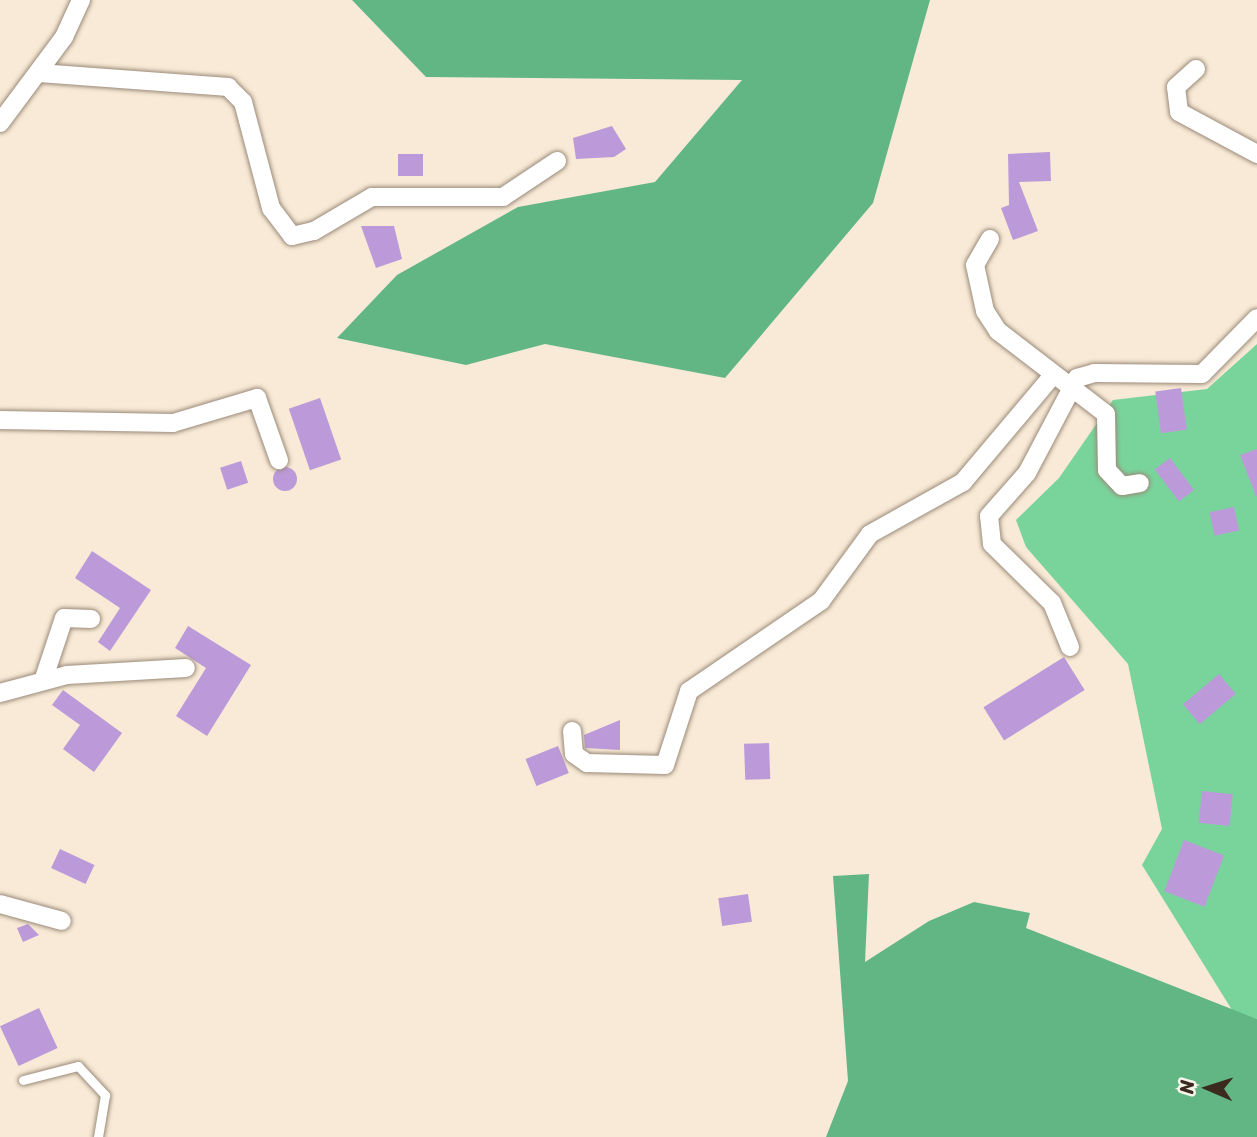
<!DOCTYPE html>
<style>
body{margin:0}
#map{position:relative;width:1257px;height:1137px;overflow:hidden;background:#f8ead6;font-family:Sriracha,sans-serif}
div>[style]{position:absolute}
.green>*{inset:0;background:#79d49b}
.forest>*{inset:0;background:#62b683}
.building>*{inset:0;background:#bc9ada;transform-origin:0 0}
.round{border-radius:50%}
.roads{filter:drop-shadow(0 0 2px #9a8a7a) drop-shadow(0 0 2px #9a8a7a)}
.service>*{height:9px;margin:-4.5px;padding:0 4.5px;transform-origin:4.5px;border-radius:4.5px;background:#fff}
.minor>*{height:18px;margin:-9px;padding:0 9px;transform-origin:9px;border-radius:9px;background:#fff}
span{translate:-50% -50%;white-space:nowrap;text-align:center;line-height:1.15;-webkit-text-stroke:5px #fbf7ec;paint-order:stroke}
.north{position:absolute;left:1173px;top:1053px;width:70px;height:70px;-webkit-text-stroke:5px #fbf7ec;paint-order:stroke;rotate:273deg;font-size:19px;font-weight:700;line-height:28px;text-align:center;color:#3b2a1e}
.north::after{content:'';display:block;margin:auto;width:24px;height:32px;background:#3b2a1e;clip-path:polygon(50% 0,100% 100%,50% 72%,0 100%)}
</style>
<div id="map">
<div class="green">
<div style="clip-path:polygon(1257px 344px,1257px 1019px,1232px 1010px,1142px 865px,1162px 829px,1128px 664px,1026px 547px,1016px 520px,1059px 478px,1113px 400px,1207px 389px)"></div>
</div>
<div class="forest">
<div style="clip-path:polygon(352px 0,930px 0,873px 203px,725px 378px,545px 344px,466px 365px,337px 338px,397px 275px,518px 207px,655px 182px,742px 80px,426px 77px)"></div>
<div style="clip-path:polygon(869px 874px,865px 962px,929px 921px,974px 902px,1030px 913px,1026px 928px,1257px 1019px,1257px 1137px,826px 1137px,848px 1081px,833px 876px)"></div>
</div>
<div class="building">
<div style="clip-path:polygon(612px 126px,626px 149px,614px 157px,576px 159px,573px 138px)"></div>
<div style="clip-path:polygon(1050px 152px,1051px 181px,1019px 182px,1038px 231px,1013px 240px,1001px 208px,1009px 205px,1008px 154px)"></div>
<div style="left:398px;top:154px;width:25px;height:22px"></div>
<div style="clip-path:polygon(361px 226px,394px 226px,402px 259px,376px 268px)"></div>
<div style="left:1181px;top:388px;width:42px;height:26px;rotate:82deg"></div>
<div style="left:320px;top:398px;width:65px;height:33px;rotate:71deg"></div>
<div style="clip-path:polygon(1257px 449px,1257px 496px,1256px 496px,1240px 455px)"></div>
<div style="left:1170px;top:458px;width:40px;height:19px;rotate:53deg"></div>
<div style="left:241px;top:461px;width:23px;height:22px;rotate:72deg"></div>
<div class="round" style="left:273px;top:467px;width:24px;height:24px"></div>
<div style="left:1234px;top:507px;width:24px;height:25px;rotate:78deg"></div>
<div style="clip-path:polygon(92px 551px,151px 590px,110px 651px,98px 642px,120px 608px,75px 578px)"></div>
<div style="clip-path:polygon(188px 626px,251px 665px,207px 736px,176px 716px,206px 668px,175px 648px)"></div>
<div style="left:1064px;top:657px;width:39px;height:95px;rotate:58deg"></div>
<div style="left:1219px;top:674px;width:26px;height:47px;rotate:50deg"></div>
<div style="clip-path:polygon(63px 690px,122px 733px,94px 772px,63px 749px,80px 725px,52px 705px)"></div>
<div style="clip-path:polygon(620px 720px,620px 750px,585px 748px,584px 735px)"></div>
<div style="left:769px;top:743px;width:36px;height:25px;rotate:88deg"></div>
<div style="left:558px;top:746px;width:29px;height:35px;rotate:68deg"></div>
<div style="left:1202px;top:791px;width:31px;height:32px;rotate:6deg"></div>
<div style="left:1184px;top:840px;width:43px;height:55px;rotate:21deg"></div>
<div style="left:60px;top:849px;width:38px;height:21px;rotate:25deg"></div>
<div style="left:748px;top:894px;width:28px;height:30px;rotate:82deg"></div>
<div style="clip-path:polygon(28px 924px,39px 935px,23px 942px,17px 928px)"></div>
<div style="left:39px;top:1008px;width:44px;height:43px;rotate:65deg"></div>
</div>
<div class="roads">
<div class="service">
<div style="left:23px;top:1080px;width:57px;rotate:-14.3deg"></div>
<div style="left:78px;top:1066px;width:40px;rotate:47deg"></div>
<div style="left:105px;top:1095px;width:43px;rotate:99.5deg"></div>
</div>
<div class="minor">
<div style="left:1196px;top:69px;width:27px;rotate:138deg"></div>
<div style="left:1176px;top:87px;width:25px;rotate:83deg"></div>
<div style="left:1179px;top:112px;width:89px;rotate:28.3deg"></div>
<div style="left:39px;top:73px;width:190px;rotate:4.2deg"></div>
<div style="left:228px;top:87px;width:21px;rotate:45deg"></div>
<div style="left:243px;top:102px;width:110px;rotate:75.2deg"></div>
<div style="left:271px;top:208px;width:35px;rotate:53deg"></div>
<div style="left:292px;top:236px;width:23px;rotate:-13deg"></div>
<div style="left:314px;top:231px;width:67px;rotate:-30.4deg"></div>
<div style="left:372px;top:197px;width:131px"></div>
<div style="left:503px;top:197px;width:65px;rotate:-33.7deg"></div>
<div style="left:0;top:123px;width:107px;rotate:-53.3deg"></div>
<div style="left:64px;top:37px;width:41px;rotate:-65.3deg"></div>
<div style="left:990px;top:239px;width:30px;rotate:120deg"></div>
<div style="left:975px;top:265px;width:47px;rotate:77.7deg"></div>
<div style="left:985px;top:311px;width:24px;rotate:57deg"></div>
<div style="left:998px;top:331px;width:136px;rotate:37.5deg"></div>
<div style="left:1106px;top:414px;width:56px;rotate:89deg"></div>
<div style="left:1107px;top:470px;width:22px;rotate:47deg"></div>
<div style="left:1122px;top:486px;width:18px;rotate:-9deg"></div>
<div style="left:0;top:420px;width:173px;rotate:1deg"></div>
<div style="left:173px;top:423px;width:88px;rotate:-16.6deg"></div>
<div style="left:257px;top:398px;width:66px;rotate:70.5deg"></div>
<div style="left:1070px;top:647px;width:48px;rotate:-112.2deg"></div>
<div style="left:1052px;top:603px;width:84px;rotate:-135.5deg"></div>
<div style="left:992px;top:544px;width:28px;rotate:-96deg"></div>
<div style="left:989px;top:516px;width:57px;rotate:-48.5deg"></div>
<div style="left:1027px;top:473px;width:107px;rotate:-62.2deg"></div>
<div style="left:1077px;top:378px;width:18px;rotate:-16deg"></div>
<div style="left:1094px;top:373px;width:108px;rotate:0.5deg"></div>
<div style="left:1202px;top:374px;width:78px;rotate:-45.5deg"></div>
<div style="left:44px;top:678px;width:63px;rotate:-71.6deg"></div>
<div style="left:64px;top:618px;width:27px;rotate:2deg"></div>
<div style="left:0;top:693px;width:69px;rotate:-15deg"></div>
<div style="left:67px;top:675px;width:119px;rotate:-3.4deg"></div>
<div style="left:572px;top:731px;width:23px;rotate:85deg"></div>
<div style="left:574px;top:754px;width:16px;rotate:35deg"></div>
<div style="left:587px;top:763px;width:78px;rotate:1.5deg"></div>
<div style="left:665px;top:765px;width:78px;rotate:-72deg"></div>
<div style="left:689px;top:691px;width:160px;rotate:-34.3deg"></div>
<div style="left:821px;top:601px;width:83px;rotate:-53.8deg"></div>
<div style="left:870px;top:534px;width:107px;rotate:-29.2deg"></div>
<div style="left:963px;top:482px;width:140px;rotate:-49.9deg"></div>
<div style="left:0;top:904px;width:64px;rotate:15.3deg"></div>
</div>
</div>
<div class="north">N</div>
</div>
